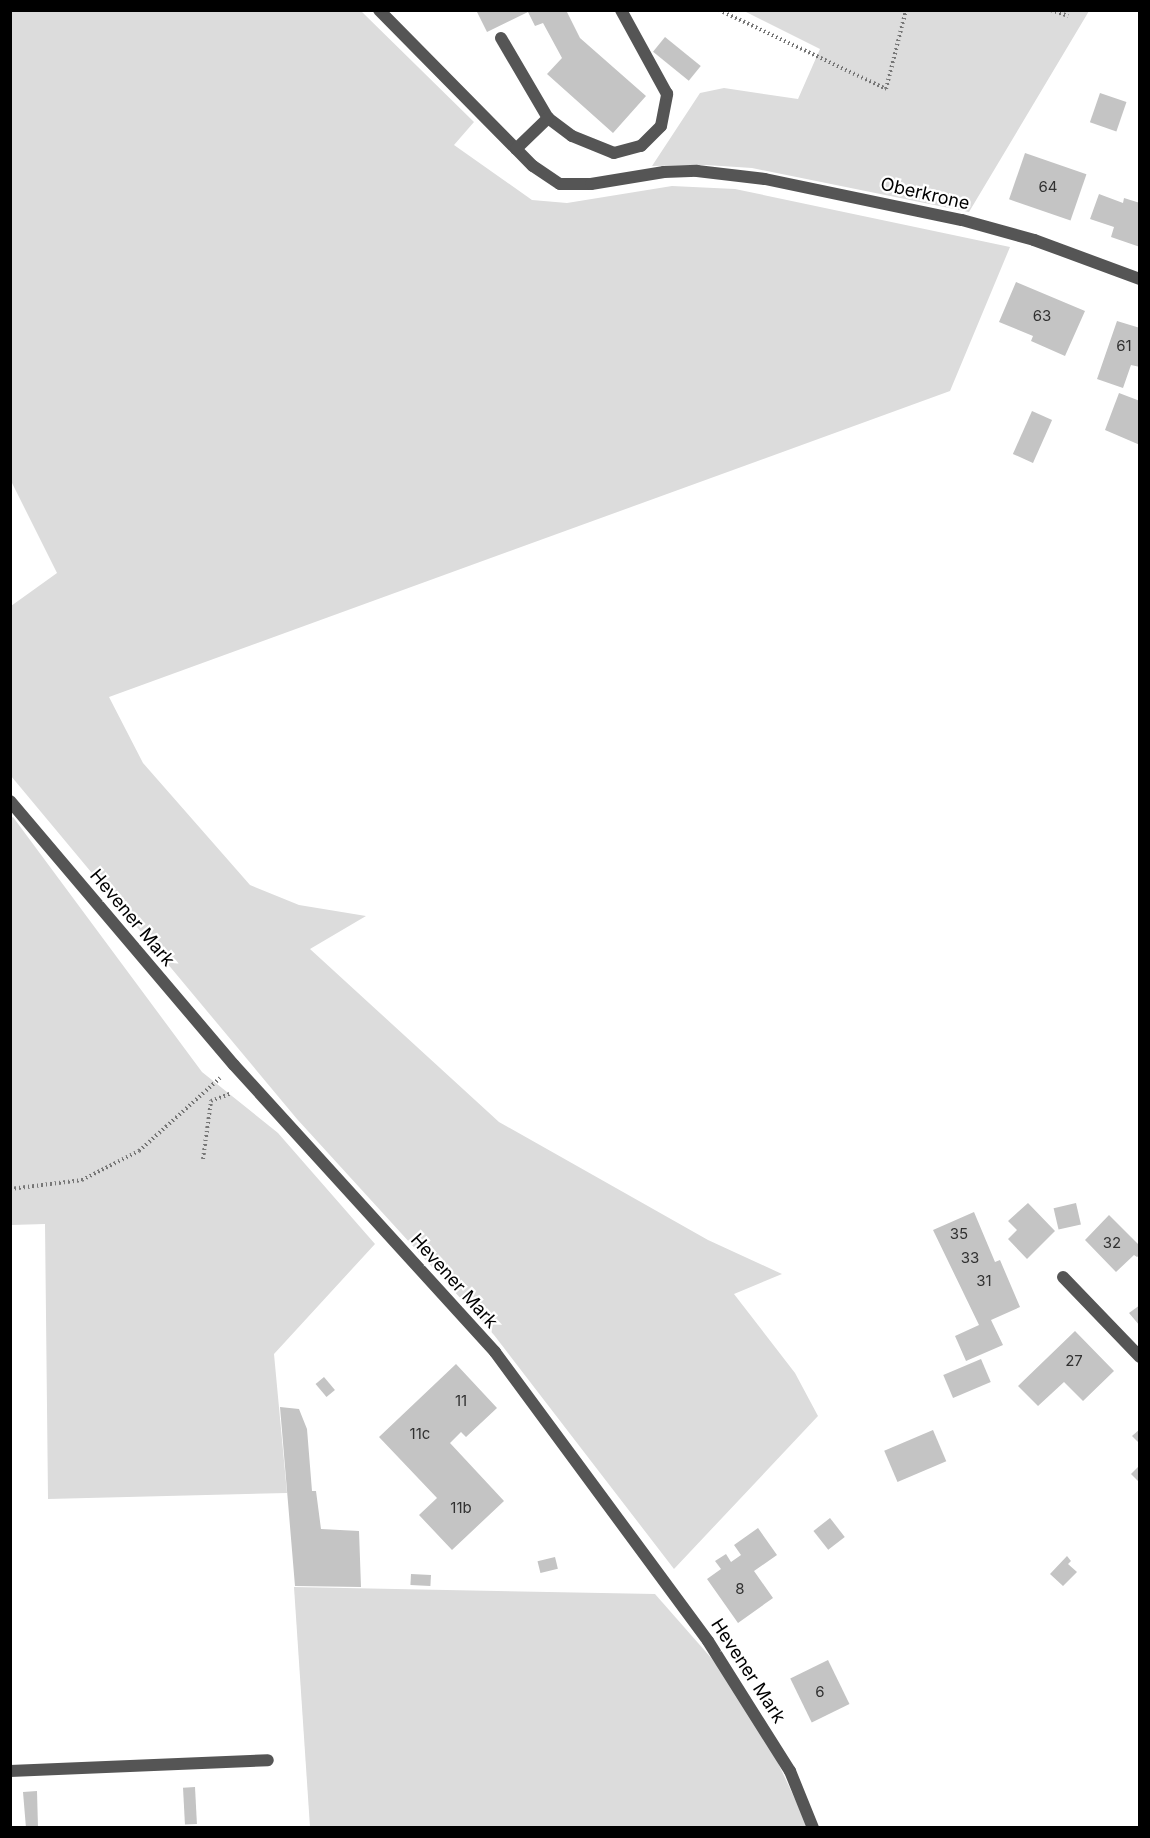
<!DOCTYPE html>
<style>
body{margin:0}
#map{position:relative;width:1150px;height:1838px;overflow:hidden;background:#fff;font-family:Inter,sans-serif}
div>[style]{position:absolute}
.green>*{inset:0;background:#dcdcdc}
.building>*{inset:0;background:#c4c4c4;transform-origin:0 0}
.path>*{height:4px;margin-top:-2px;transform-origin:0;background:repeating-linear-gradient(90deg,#777 0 1.5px,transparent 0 4.5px)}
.service>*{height:12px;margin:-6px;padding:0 6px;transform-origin:6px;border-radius:6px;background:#555}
.minor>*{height:12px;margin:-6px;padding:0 6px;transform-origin:6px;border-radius:6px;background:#555}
span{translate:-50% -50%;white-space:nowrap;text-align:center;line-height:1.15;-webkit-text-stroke:4.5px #fff;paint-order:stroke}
.number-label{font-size:15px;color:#313131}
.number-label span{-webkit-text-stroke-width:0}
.street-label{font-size:18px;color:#000}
.frame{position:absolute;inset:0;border:12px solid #000;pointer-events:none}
</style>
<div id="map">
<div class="green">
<div style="clip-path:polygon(10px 11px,361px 11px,474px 122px,454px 145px,532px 200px,567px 203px,672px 186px,735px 189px,1010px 247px,950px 391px,109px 697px,143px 763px,250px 885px,299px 905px,366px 916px,310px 949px,499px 1122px,708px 1240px,782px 1274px,734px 1294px,795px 1373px,818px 1416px,674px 1569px,494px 1335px,297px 1119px,11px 776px,11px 606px,57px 573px,11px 481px)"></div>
<div style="clip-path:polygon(744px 11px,1089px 11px,969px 212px,752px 168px,706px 165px,652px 166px,700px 93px,724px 88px,798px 99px,820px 49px)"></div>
<div style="clip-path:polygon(13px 817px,202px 1072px,278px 1133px,375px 1244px,274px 1354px,287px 1493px,48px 1499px,45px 1224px,11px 1225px,10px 819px)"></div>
<div style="clip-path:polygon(294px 1587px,655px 1594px,749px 1701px,808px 1827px,310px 1827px)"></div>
</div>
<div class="building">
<div style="clip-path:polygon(476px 10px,566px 10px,580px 38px,646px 96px,613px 133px,547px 74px,562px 58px,543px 23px,535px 26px,528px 12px,487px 32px)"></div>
<div style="left:665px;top:37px;width:46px;height:19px;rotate:39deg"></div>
<div style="left:1100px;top:93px;width:28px;height:31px;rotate:19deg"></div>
<div style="left:1025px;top:153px;width:65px;height:49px;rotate:19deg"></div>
<div style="clip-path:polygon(1099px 194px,1123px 203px,1124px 198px,1140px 203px,1140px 247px,1111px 237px,1114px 227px,1090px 219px)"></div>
<div style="clip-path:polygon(1016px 282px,1085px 311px,1065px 356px,1031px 341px,1033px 336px,999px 322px)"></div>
<div style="clip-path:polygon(1117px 321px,1140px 328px,1140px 367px,1131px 365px,1123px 388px,1097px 379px)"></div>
<div style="clip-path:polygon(1119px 393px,1140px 401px,1140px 445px,1105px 430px)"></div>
<div style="left:1032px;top:411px;width:22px;height:47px;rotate:24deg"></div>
<div style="clip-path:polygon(1028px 1203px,1055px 1231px,1027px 1259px,1008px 1239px,1017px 1230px,1008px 1221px)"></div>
<div style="left:1076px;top:1203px;width:22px;height:23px;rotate:77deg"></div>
<div style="clip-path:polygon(974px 1212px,995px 1262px,1000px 1260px,1020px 1307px,991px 1320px,1003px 1345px,966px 1361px,955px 1336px,979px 1325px,933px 1230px)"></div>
<div style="clip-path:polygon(1109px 1215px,1140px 1246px,1140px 1255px,1137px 1257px,1134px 1255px,1116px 1272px,1085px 1240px)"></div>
<div style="clip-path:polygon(1140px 1305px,1140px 1326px,1129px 1313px)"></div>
<div style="clip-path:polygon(1075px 1331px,1114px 1371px,1083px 1401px,1064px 1382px,1038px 1406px,1018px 1386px)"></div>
<div style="left:981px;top:1359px;width:25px;height:41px;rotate:67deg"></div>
<div style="clip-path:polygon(456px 1364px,497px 1408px,466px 1437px,461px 1432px,450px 1443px,504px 1501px,452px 1550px,419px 1515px,437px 1498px,379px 1437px)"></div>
<div style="left:324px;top:1377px;width:17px;height:11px;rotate:50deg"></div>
<div style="clip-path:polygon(280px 1407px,299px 1409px,307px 1429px,312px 1491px,316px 1491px,321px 1529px,359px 1531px,361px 1587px,295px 1586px)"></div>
<div style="clip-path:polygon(1140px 1429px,1140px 1444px,1132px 1436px)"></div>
<div style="left:933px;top:1430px;width:34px;height:53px;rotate:67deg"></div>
<div style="clip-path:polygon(1140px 1465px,1140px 1483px,1131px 1474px)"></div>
<div style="left:830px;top:1518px;width:24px;height:21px;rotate:52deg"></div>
<div style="clip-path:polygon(758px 1528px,777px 1555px,754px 1571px,773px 1598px,738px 1623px,707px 1579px,721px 1569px,715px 1561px,726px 1554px,731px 1562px,741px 1555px,734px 1545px)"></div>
<div style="clip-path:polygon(1067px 1556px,1071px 1561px,1068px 1564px,1077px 1572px,1063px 1586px,1050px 1574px)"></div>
<div style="left:555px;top:1557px;width:12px;height:18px;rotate:76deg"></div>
<div style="left:411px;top:1574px;width:20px;height:11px;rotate:3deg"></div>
<div style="left:828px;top:1660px;width:49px;height:42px;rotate:64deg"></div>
<div style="left:195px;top:1787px;width:37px;height:12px;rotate:87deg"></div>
<div style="clip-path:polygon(37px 1791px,38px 1828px,26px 1828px,23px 1792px)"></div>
</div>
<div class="path">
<div style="left:719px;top:10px;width:185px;rotate:25.3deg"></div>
<div style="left:886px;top:89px;width:81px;rotate:-75.8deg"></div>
<div style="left:1051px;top:10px;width:18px;rotate:19deg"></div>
<div style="left:203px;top:1159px;width:59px;rotate:-82.1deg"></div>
<div style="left:211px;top:1101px;width:22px;rotate:-21deg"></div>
<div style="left:10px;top:1189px;width:73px;rotate:-7.1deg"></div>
<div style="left:82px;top:1180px;width:64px;rotate:-27deg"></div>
<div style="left:139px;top:1151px;width:109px;rotate:-42deg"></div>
</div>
<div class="service">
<div style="left:379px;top:10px;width:219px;rotate:45.4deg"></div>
<div style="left:533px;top:166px;width:32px;rotate:34deg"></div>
<div style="left:560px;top:184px;width:31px"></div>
<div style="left:591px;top:184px;width:74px;rotate:-9.3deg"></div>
<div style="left:664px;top:172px;width:33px;rotate:-2deg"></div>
<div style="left:501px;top:38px;width:93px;rotate:59.6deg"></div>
<div style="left:548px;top:118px;width:30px;rotate:37deg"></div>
<div style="left:572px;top:136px;width:45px;rotate:22deg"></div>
<div style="left:614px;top:153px;width:28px;rotate:-15deg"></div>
<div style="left:641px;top:146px;width:28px;rotate:-45deg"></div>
<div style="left:661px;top:126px;width:33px;rotate:-79deg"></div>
<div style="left:667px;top:94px;width:96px;rotate:-118.7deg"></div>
<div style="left:516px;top:149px;width:45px;rotate:-44.1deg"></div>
<div style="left:10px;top:1771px;width:258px;rotate:-2.4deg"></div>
</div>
<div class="minor">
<div style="left:697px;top:171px;width:68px;rotate:6.7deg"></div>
<div style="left:765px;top:179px;width:201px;rotate:11.8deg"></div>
<div style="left:962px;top:220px;width:75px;rotate:15.5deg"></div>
<div style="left:1034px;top:240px;width:113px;rotate:20.2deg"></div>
<div style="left:10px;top:801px;width:346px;rotate:49.7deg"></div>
<div style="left:234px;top:1065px;width:388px;rotate:47.7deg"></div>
<div style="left:495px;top:1352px;width:359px;rotate:53.6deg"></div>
<div style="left:708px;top:1641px;width:154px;rotate:57.8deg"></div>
<div style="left:790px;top:1771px;width:61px;rotate:68deg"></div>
<div style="left:1063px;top:1277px;width:111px;rotate:46.1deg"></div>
</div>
<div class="number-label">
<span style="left:1048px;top:187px">64</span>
<span style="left:1042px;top:316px">63</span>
<span style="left:1124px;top:346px">61</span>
<span style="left:959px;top:1234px">35</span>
<span style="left:1112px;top:1243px">32</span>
<span style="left:970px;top:1258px">33</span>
<span style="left:984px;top:1281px">31</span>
<span style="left:1074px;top:1361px">27</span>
<span style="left:461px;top:1401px">11</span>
<span style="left:420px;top:1434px">11c</span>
<span style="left:461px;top:1508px">11b</span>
<span style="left:740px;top:1589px">8</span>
<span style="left:820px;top:1692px">6</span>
</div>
<div class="street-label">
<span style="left:925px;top:194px;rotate:13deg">Oberkrone</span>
<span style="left:132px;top:918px;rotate:50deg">Hevener Mark</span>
<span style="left:454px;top:1281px;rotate:48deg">Hevener Mark</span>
<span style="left:748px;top:1671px;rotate:57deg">Hevener Mark</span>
</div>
<div class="frame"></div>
</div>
